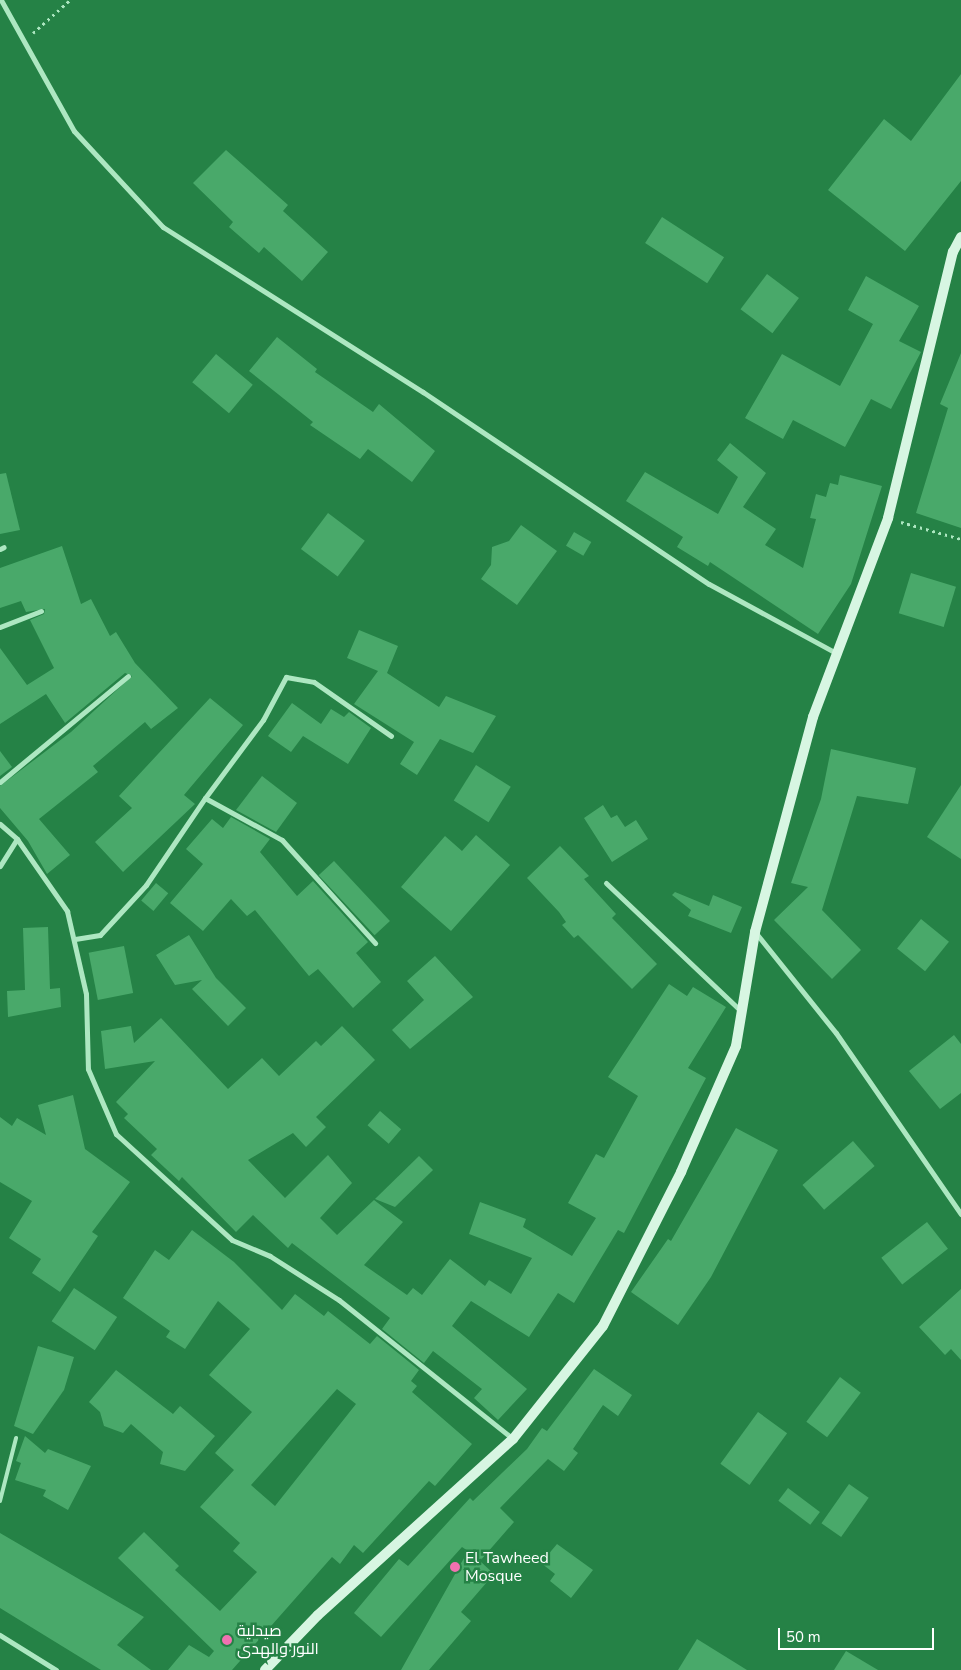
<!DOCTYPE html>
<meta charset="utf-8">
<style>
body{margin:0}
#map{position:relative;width:961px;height:1670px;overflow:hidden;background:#258246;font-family:"Nunito Sans",Cairo,sans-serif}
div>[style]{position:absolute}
.building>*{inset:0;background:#49a96a;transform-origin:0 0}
.path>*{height:3px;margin-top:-1.5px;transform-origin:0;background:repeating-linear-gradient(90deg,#ade7c1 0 2.5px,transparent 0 6.5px)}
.lane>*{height:4px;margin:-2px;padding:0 2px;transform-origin:2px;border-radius:2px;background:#ade7c1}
.street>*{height:5px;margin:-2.5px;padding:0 2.5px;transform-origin:2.5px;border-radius:2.5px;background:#ade7c1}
.secondary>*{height:10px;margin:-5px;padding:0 5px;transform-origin:5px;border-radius:5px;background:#d7f6e2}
.dots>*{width:14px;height:14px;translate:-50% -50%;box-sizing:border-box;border:2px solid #258246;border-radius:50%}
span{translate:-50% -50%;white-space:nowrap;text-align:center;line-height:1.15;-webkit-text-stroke:5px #258246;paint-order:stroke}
.poi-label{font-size:16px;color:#fff}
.left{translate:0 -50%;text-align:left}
.scale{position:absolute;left:778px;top:1628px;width:156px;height:22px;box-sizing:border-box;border:2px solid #fff;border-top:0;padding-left:6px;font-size:15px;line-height:18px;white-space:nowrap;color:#fff;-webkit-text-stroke:4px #258246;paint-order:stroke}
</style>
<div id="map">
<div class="building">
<div style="clip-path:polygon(961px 74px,961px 181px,905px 251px,828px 190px,884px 119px,911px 141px)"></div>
<div style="clip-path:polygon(226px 150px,288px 205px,283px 211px,328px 252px,302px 281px,264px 247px,259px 253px,229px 227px,233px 222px,193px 183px)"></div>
<div style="left:662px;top:217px;width:74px;height:31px;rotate:33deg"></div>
<div style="left:767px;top:274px;width:40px;height:44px;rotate:37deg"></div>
<div style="clip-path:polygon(866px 276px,919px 306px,899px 341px,921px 352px,891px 409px,871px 399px,845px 447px,793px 420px,783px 439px,745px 418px,782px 354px,840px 386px,873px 324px,848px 310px)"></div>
<div style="clip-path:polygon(277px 337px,317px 369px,315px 372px,373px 412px,379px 404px,435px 451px,412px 482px,368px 449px,360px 459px,310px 425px,313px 422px,249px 371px)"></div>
<div style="clip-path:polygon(961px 353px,961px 528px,916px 513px,948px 408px,940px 404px)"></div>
<div style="left:216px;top:354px;width:48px;height:37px;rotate:40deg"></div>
<div style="clip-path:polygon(730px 443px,766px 473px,743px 507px,776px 529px,765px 545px,803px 568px,816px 519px,810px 518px,816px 494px,826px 497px,830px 483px,838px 485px,840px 475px,882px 486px,851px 584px,818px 634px,710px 562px,708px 566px,677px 547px,683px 537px,626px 501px,645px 472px,718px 514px,738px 477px,717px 460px)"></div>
<div style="clip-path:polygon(6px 473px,20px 530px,0 534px,0 474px)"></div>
<div style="left:328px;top:513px;width:46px;height:45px;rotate:37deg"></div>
<div style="clip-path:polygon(521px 525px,557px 551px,517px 605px,481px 579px,491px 565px,492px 547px,509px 541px)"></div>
<div style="left:574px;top:532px;width:20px;height:16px;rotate:30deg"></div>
<div style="clip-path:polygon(62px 546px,81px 604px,91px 599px,110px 636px,116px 632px,135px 663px,178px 708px,151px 729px,145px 722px,93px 766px,98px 772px,39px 819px,70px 855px,47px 874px,28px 841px,0 808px,0 786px,71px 732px,132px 676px,125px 673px,65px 723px,46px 694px,0 724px,0 648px,27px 685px,54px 668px,30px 620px,44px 614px,45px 609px,26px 612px,21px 601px,0 608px,0 568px)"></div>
<div style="left:911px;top:573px;width:47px;height:42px;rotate:17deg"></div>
<div style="clip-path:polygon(359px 630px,398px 646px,387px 673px,439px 707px,446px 696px,496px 716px,473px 753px,440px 739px,417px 775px,400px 764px,414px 742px,354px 704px,378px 671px,347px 658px)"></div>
<div style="clip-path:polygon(210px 698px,243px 725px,184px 795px,195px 804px,123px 872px,95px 842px,132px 808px,119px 796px)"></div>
<div style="clip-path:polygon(292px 703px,321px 724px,331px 709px,344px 717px,349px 712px,371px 728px,348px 764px,303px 736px,291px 752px,268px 736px)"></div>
<div style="clip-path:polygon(831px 749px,916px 768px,908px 804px,857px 796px,822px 910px,861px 950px,832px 979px,774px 920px,808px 887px,791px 883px,821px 799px)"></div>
<div style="clip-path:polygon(0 751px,12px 767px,0 776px)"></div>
<div style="left:476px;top:765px;width:41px;height:42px;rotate:32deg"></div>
<div style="clip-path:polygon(262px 776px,297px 803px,276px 832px,236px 810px)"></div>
<div style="clip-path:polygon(961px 785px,961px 859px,927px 837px)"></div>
<div style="clip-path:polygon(603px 805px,611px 818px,617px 815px,625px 827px,636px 820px,648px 839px,612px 862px,584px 818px)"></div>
<div style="clip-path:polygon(231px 817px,270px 839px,260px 852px,297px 896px,313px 881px,368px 942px,356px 953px,381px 982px,353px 1008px,318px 969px,309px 976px,255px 910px,247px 916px,231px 899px,203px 931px,170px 903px,203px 864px,186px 849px,212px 819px,223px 828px)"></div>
<div style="clip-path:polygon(476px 835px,510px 865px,451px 931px,401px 887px,445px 836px,462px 851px)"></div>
<div style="clip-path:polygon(560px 846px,589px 876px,584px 879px,616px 914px,612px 918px,657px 964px,632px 989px,578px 935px,574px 938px,562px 925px,566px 922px,559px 912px,527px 878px)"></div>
<div style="left:334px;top:861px;width:82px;height:21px;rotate:47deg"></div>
<div style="left:156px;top:883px;width:16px;height:23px;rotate:40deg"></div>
<div style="clip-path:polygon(675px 892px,709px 906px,713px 895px,742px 907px,731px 933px,688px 916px,691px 910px,672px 895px)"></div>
<div style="left:921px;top:919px;width:36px;height:38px;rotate:39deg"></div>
<div style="clip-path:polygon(48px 927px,50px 989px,60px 988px,61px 1007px,8px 1017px,7px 991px,25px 990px,23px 928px)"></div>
<div style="clip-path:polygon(189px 935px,216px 978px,246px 1008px,228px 1026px,192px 989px,202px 980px,175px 985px,156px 955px)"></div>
<div style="left:124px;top:946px;width:48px;height:36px;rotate:79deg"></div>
<div style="clip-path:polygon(435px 956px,473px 997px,410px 1049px,392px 1030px,424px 1000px,407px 981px)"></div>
<div style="clip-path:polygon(669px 984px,687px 996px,693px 987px,726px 1007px,688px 1068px,706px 1078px,624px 1233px,618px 1230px,574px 1303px,558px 1293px,529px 1337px,471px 1301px,452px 1326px,527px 1389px,498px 1420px,474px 1398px,482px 1389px,433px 1351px,424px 1363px,382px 1329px,390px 1318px,292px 1243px,288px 1248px,253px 1215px,236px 1232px,182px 1177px,179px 1181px,151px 1155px,157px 1149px,124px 1118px,128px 1114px,116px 1102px,155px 1061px,105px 1069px,101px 1031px,131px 1026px,134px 1043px,161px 1018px,228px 1089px,262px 1058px,279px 1076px,316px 1041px,321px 1046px,342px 1026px,375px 1060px,316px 1117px,326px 1127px,306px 1147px,293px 1133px,248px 1160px,285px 1198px,328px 1155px,352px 1183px,320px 1218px,337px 1235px,374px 1200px,403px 1222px,364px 1265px,407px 1295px,413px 1288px,422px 1295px,450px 1259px,485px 1286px,489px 1280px,511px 1294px,532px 1258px,469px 1234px,480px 1202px,526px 1219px,523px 1227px,572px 1256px,596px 1218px,568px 1203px,596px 1154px,604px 1158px,638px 1096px,608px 1077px)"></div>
<div style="clip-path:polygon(954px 1035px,961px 1044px,961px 1093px,940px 1109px,909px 1071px)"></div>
<div style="clip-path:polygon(73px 1095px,85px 1149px,130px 1182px,92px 1232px,98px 1236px,60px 1292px,32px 1273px,41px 1259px,9px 1238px,32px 1201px,0 1182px,0 1117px,12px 1126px,17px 1118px,46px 1135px,38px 1105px)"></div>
<div style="left:380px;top:1111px;width:28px;height:19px;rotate:41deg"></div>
<div style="clip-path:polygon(736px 1128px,778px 1150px,711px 1277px,678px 1325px,631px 1292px,668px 1239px,671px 1241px)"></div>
<div style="left:853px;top:1141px;width:33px;height:67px;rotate:49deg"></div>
<div style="clip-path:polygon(419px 1156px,433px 1170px,395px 1207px,375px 1199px)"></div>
<div style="left:927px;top:1222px;width:34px;height:58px;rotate:52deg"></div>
<div style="clip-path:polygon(evenodd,192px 1230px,234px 1262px,282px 1310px,295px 1294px,324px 1316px,328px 1311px,370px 1344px,377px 1336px,419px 1370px,411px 1381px,417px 1386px,412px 1392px,472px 1444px,435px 1486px,429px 1481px,363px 1553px,354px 1545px,340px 1564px,332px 1557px,232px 1670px,168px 1670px,189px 1645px,209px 1657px,214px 1651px,118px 1558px,144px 1532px,179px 1566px,175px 1570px,220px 1611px,257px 1572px,233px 1551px,240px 1543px,200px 1507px,234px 1470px,215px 1453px,252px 1412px,209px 1375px,250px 1329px,218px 1301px,185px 1349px,166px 1337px,170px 1331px,123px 1298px,155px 1250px,169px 1260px,192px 1230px,337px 1389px,356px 1404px,275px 1506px,251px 1485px,337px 1389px)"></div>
<div style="left:74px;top:1288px;width:52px;height:40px;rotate:34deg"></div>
<div style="clip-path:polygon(961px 1289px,961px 1360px,951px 1349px,945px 1355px,919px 1327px)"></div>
<div style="clip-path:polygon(38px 1346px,74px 1357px,64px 1390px,33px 1434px,14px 1426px)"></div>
<div style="clip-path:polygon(594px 1369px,632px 1395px,618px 1416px,603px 1405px,573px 1449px,578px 1453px,564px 1471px,548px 1459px,500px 1508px,514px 1522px,480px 1561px,494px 1574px,461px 1612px,471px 1621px,429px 1670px,401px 1670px,468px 1551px,462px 1547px,381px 1637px,354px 1613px,399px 1559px,408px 1566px,470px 1498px,473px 1501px,527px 1449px,542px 1428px,547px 1431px)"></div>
<div style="clip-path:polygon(116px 1370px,173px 1414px,180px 1406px,215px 1436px,185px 1471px,160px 1464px,163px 1452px,131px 1424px,123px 1433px,104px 1426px,100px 1412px,89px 1402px)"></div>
<div style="left:840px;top:1377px;width:26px;height:56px;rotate:37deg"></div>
<div style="left:758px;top:1412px;width:36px;height:64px;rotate:36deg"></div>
<div style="clip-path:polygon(25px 1436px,45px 1453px,48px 1449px,91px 1466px,68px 1510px,43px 1496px,46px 1490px,15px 1480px,21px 1463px,16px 1461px)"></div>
<div style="left:849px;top:1484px;width:24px;height:48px;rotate:35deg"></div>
<div style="left:788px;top:1488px;width:40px;height:16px;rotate:37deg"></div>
<div style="clip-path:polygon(0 1533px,144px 1617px,117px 1645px,151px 1670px,101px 1670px,0 1608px)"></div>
<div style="clip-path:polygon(557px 1544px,593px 1570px,571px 1598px,550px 1581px,555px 1574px,541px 1563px)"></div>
<div style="clip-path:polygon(697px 1639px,747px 1670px,678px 1670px)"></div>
<div style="clip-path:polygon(846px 1651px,878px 1670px,834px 1670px)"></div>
</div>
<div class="path">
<div style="left:33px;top:33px;width:50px;rotate:-41.7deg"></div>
<div style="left:901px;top:522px;width:62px;rotate:15.8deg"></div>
</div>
<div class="lane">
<div style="left:0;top:1501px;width:65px;rotate:-75.7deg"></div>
</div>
<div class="street">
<div style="left:1px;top:0;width:150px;rotate:60.9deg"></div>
<div style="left:74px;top:131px;width:131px;rotate:47.2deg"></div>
<div style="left:163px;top:227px;width:308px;rotate:32.4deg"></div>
<div style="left:423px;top:392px;width:344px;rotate:33.9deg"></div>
<div style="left:709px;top:584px;width:147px;rotate:28.5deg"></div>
<div style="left:0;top:549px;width:4px;rotate:-27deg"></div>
<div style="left:0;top:627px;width:44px;rotate:-21.3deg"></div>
<div style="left:0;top:782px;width:166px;rotate:-39.6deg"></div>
<div style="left:205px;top:798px;width:97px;rotate:-53.4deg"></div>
<div style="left:263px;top:720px;width:49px;rotate:-61.9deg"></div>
<div style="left:286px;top:677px;width:28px;rotate:10deg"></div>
<div style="left:314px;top:682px;width:94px;rotate:35deg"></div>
<div style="left:0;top:824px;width:23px;rotate:41deg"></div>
<div style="left:17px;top:839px;width:88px;rotate:55.2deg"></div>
<div style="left:67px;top:911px;width:85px;rotate:77.1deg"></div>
<div style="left:86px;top:994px;width:75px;rotate:88.5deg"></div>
<div style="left:88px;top:1069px;width:71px;rotate:66.7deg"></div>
<div style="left:116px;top:1134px;width:157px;rotate:42.4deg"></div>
<div style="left:232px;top:1240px;width:41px;rotate:22.8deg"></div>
<div style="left:270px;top:1256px;width:82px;rotate:32.5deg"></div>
<div style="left:339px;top:1300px;width:223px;rotate:38.6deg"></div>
<div style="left:0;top:866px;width:32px;rotate:-58deg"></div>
<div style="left:606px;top:883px;width:186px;rotate:43.5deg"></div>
<div style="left:755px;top:932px;width:129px;rotate:51.3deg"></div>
<div style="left:836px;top:1033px;width:220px;rotate:55.4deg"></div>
<div style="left:75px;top:939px;width:25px;rotate:-9deg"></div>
<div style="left:100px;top:935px;width:68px;rotate:-47.4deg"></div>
<div style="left:146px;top:885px;width:105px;rotate:-55.9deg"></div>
<div style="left:205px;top:798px;width:88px;rotate:28.6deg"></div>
<div style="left:282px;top:840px;width:139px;rotate:47.9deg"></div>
<div style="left:0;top:1635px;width:66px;rotate:32deg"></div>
</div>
<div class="secondary">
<div style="left:265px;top:1670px;width:76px;rotate:-46.1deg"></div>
<div style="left:318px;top:1615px;width:263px;rotate:-42.1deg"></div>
<div style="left:513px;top:1439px;width:144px;rotate:-51.5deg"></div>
<div style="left:603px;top:1326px;width:173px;rotate:-63.1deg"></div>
<div style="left:681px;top:1172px;width:137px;rotate:-66.4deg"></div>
<div style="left:736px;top:1046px;width:116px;rotate:-80.5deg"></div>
<div style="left:755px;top:932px;width:223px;rotate:-74.9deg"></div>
<div style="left:813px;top:717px;width:213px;rotate:-69.3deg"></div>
<div style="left:888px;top:518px;width:274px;rotate:-76.3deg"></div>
<div style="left:953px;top:252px;width:17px;rotate:-62deg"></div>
</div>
<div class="dots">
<div style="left:455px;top:1567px;background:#f171b1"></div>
<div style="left:227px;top:1640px;background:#f171b1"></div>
</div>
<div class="poi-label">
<span class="left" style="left:465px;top:1567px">El Tawheed<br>Mosque</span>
<span class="left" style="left:237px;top:1640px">صيدلية<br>النور والهدى</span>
</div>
<div class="scale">50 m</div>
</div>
